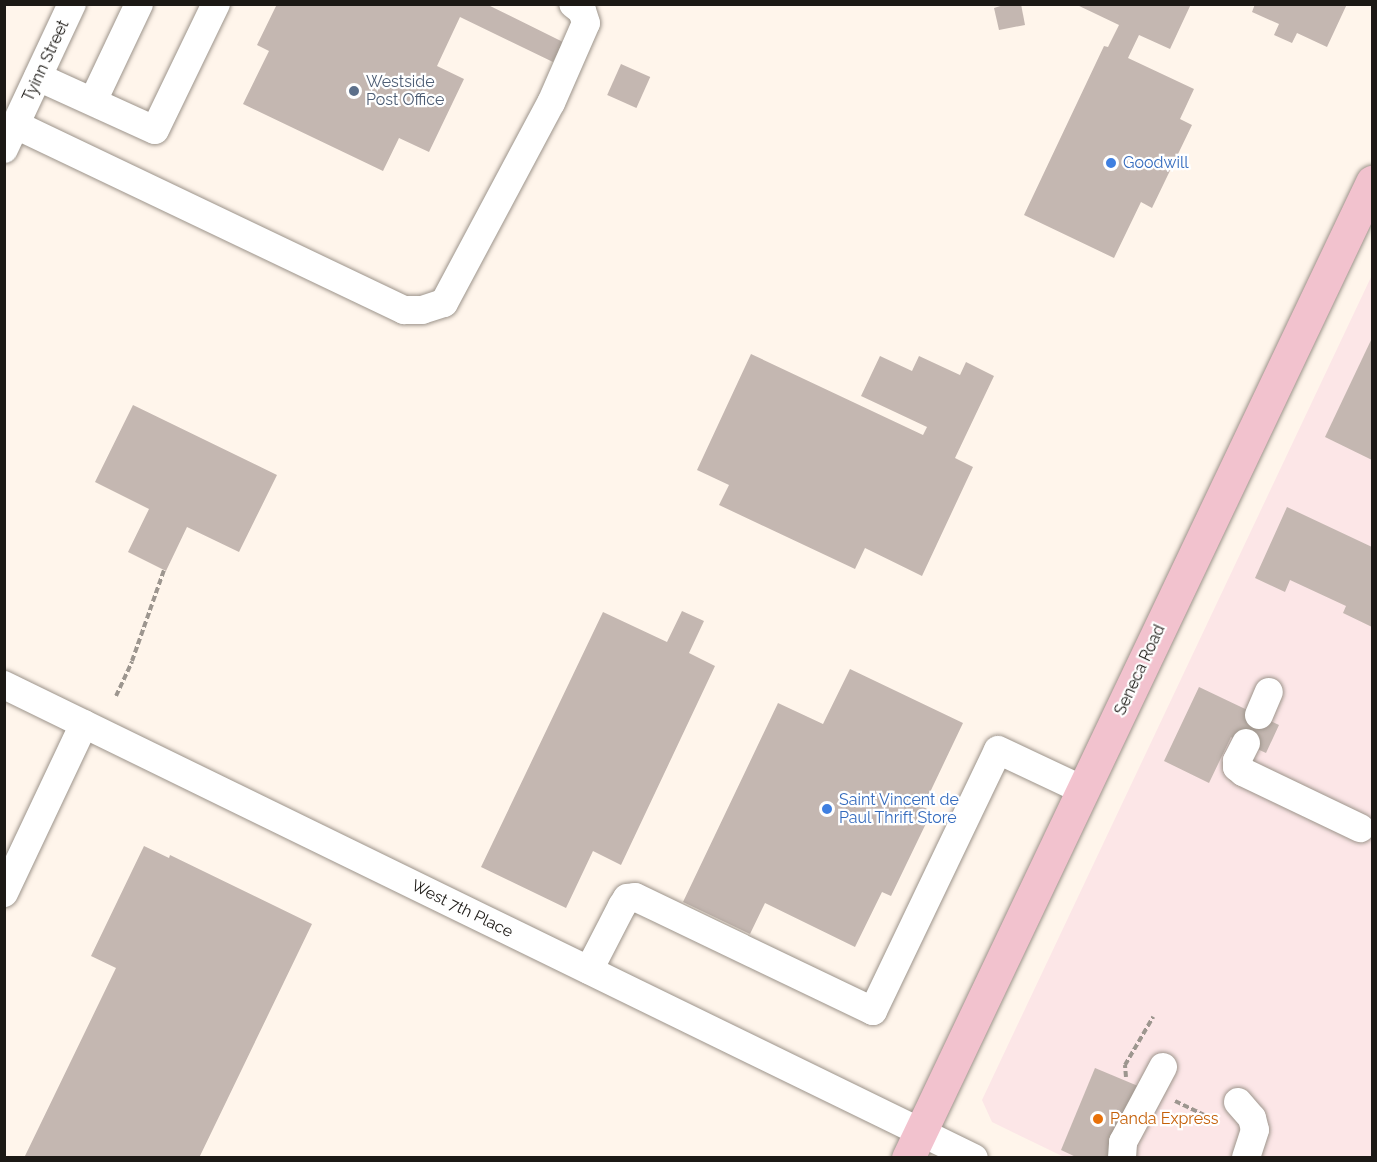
<!DOCTYPE html>
<style>
body{margin:0}
#map{position:relative;width:1377px;height:1162px;overflow:hidden;background:#fff5eb;font-family:Raleway,sans-serif}
div>[style]{position:absolute}
.commercial>*{inset:0;background:#fce6e7}
.building>*{inset:0;background:#c4b7b1;transform-origin:0 0}
.path>*{height:4px;margin-top:-2px;transform-origin:0;background:repeating-linear-gradient(90deg,#9d968f 0 6px,transparent 0 9px)}
.roads{filter:drop-shadow(0 0 2px #9d948b) drop-shadow(0 0 2px #9d948b)}
.minor>*{height:28px;margin:-14px;padding:0 14px;transform-origin:14px;border-radius:14px;background:#fff}
.major>*{height:33px;margin:-16.5px;padding:0 16.5px;transform-origin:16.5px;border-radius:16.5px;background:#f2c2ce}
.dots>*{width:16px;height:16px;translate:-50% -50%;box-sizing:border-box;border:3px solid #fff;border-radius:50%}
span{translate:-50% -50%;white-space:nowrap;text-align:center;line-height:1.15;-webkit-text-stroke:4.5px #fff;paint-order:stroke}
.street-label{font-size:16px;color:#1c1915}
.service-label{font-size:16px;color:#4e5e75}
.left{translate:0 -50%;text-align:left}
.shop-label{font-size:16px;color:#366cbe}
.food-label{font-size:16px;color:#c56008}
.frame{position:absolute;inset:0;border:6px solid #1c1915;pointer-events:none}
</style>
<div id="map">
<div class="commercial">
<div style="clip-path:polygon(1372px 275px,1372px 1157px,1064px 1157px,992px 1122px,982px 1100px)"></div>
</div>
<div class="building">
<div style="clip-path:polygon(277px 4px,486px 4px,563px 42px,553px 62px,460px 17px,437px 66px,464px 79px,429px 152px,399px 138px,383px 171px,243px 104px,269px 51px,257px 45px)"></div>
<div style="clip-path:polygon(1007px 4px,1021px 4px,1025px 25px,999px 30px,994px 8px)"></div>
<div style="clip-path:polygon(1075px 4px,1191px 4px,1170px 49px,1139px 35px,1128px 58px,1194px 89px,1180px 119px,1192px 125px,1152px 208px,1141px 202px,1114px 258px,1024px 215px,1104px 46px,1108px 47px,1119px 25px)"></div>
<div style="clip-path:polygon(1255px 4px,1347px 4px,1327px 47px,1297px 33px,1292px 43px,1274px 35px,1279px 24px,1252px 12px)"></div>
<div style="left:621px;top:64px;width:32px;height:34px;rotate:24deg"></div>
<div style="clip-path:polygon(1372px 338px,1372px 460px,1325px 437px)"></div>
<div style="clip-path:polygon(751px 354px,923px 435px,927px 427px,861px 396px,880px 356px,912px 371px,919px 356px,960px 375px,966px 362px,994px 376px,955px 458px,973px 467px,922px 576px,865px 548px,855px 569px,719px 505px,729px 485px,697px 470px)"></div>
<div style="clip-path:polygon(133px 405px,277px 475px,239px 552px,187px 527px,166px 571px,128px 552px,149px 509px,95px 482px)"></div>
<div style="clip-path:polygon(1287px 507px,1372px 547px,1372px 627px,1343px 613px,1346px 606px,1290px 580px,1285px 592px,1255px 578px)"></div>
<div style="clip-path:polygon(682px 611px,704px 621px,689px 653px,715px 666px,621px 865px,593px 851px,566px 908px,481px 867px,603px 612px,667px 642px)"></div>
<div style="clip-path:polygon(850px 669px,963px 723px,923px 807px,932px 811px,891px 896px,882px 892px,855px 947px,765px 903px,750px 934px,683px 902px,778px 703px,823px 724px)"></div>
<div style="clip-path:polygon(1199px 687px,1279px 725px,1266px 753px,1231px 737px,1209px 783px,1164px 761px)"></div>
<div style="clip-path:polygon(144px 846px,169px 858px,170px 855px,312px 924px,199px 1158px,24px 1158px,116px 968px,91px 956px)"></div>
<div style="clip-path:polygon(1095px 1068px,1138px 1086px,1108px 1158px,1078px 1158px,1061px 1150px)"></div>
</div>
<div class="path">
<div style="left:116px;top:696px;width:38px;rotate:-65deg"></div>
<div style="left:132px;top:661px;width:96px;rotate:-70.6deg"></div>
<div style="left:1126px;top:1077px;width:12px;rotate:-95deg"></div>
<div style="left:1125px;top:1065px;width:56px;rotate:-59.7deg"></div>
<div style="left:1175px;top:1101px;width:47px;rotate:25.5deg"></div>
</div>
<div class="roads">
<div class="minor">
<div style="left:38px;top:77px;width:128px;rotate:24.4deg"></div>
<div style="left:155px;top:130px;width:140px;rotate:-64.2deg"></div>
<div style="left:93px;top:101px;width:107px;rotate:-64.6deg"></div>
<div style="left:16px;top:125px;width:430px;rotate:25.5deg"></div>
<div style="left:404px;top:310px;width:18px"></div>
<div style="left:422px;top:310px;width:23px;rotate:-18deg"></div>
<div style="left:444px;top:303px;width:227px;rotate:-61.9deg"></div>
<div style="left:551px;top:103px;width:87px;rotate:-66.4deg"></div>
<div style="left:586px;top:23px;width:13px;rotate:-108deg"></div>
<div style="left:582px;top:11px;width:11px;rotate:-142deg"></div>
<div style="left:4px;top:149px;width:160px;rotate:-64.9deg"></div>
<div style="left:4px;top:685px;width:1079px;rotate:26deg"></div>
<div style="left:1259px;top:715px;width:25px;rotate:-67deg"></div>
<div style="left:1246px;top:743px;width:20px;rotate:117deg"></div>
<div style="left:1237px;top:761px;width:6px;rotate:90deg"></div>
<div style="left:1237px;top:767px;width:8px;rotate:40deg"></div>
<div style="left:1243px;top:772px;width:130px;rotate:25.6deg"></div>
<div style="left:4px;top:893px;width:187px;rotate:-64.7deg"></div>
<div style="left:589px;top:970px;width:72px;rotate:-62.7deg"></div>
<div style="left:622px;top:906px;width:9px;rotate:-58deg"></div>
<div style="left:627px;top:898px;width:8px;rotate:-7deg"></div>
<div style="left:635px;top:897px;width:264px;rotate:25.6deg"></div>
<div style="left:873px;top:1011px;width:289px;rotate:-64.4deg"></div>
<div style="left:998px;top:750px;width:94px;rotate:25.2deg"></div>
<div style="left:1238px;top:1102px;width:21px;rotate:49deg"></div>
<div style="left:1252px;top:1118px;width:12px;rotate:76deg"></div>
<div style="left:1255px;top:1130px;width:29px;rotate:108deg"></div>
<div style="left:1122px;top:1158px;width:16px;rotate:-86deg"></div>
<div style="left:1123px;top:1142px;width:85px;rotate:-61.9deg"></div>
</div>
<div class="major">
<div style="left:908px;top:1158px;width:1081px;rotate:-64.57deg"></div>
</div>
</div>
<div class="dots">
<div style="left:354px;top:91px;background:#5c6f8a"></div>
<div style="left:1111px;top:163px;background:#3f7fe0"></div>
<div style="left:827px;top:809px;background:#3f7fe0"></div>
<div style="left:1098px;top:1119px;background:#e8710a"></div>
</div>
<div class="street-label">
<span style="left:46px;top:61px;rotate:-65deg">Tyinn Street</span>
<span style="left:1140px;top:670px;rotate:-65deg">Seneca Road</span>
<span style="left:462px;top:909px;rotate:26deg">West 7th Place</span>
</div>
<div class="service-label">
<span class="left" style="left:366px;top:91px">Westside<br>Post Office</span>
</div>
<div class="shop-label">
<span class="left" style="left:1123px;top:163px">Goodwill</span>
<span class="left" style="left:839px;top:809px">Saint Vincent de<br>Paul Thrift Store</span>
</div>
<div class="food-label">
<span class="left" style="left:1110px;top:1119px">Panda Express</span>
</div>
<div class="frame"></div>
</div>
